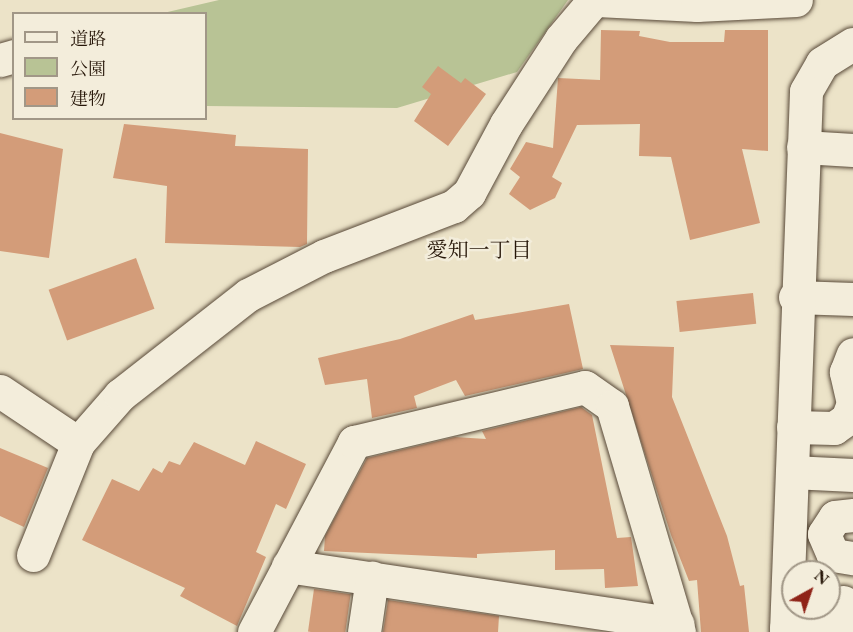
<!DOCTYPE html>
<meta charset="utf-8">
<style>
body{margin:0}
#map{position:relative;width:853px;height:632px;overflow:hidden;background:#ece3c8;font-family:"EB Garamond","Noto Serif JP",serif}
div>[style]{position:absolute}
.green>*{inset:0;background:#b8c395}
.building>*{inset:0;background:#d39c79;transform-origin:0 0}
.roads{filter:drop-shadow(0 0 2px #584938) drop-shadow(0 0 2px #584938)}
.minor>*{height:33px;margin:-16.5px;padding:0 16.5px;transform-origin:16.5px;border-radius:16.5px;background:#f3eddb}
span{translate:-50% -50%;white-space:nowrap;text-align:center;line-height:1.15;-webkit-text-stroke:5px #f3eddb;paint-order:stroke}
.neighbourhood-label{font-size:21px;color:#261608}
.legend{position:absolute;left:12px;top:12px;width:195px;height:108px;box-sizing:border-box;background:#f3eddb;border:2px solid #a19787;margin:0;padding:8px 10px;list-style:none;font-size:18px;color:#261608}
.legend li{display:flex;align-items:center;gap:12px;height:30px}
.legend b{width:30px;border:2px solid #a19787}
.north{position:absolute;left:781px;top:560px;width:60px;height:60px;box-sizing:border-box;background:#f3eddb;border:2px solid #a19787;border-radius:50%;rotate:40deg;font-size:16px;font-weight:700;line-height:24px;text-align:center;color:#261608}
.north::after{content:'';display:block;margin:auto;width:21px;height:27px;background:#8f2418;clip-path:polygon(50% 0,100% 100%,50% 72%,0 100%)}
</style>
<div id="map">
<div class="green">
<div style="clip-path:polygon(219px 0,568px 0,517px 72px,397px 108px,206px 106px,206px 14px,159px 14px)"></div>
</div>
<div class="building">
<div style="clip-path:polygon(601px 30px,640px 31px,639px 36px,670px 42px,724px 42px,725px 30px,768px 30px,768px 151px,742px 149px,760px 223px,690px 240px,671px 157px,639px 156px,640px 124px,577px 125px,552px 177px,562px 183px,555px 198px,530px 210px,509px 194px,520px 177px,510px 169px,526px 142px,553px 148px,558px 78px,600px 80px)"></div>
<div style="clip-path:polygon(438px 66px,461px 83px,465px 78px,486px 94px,448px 146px,414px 121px,431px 94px,422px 87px)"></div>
<div style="clip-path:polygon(124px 124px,236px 135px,235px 146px,308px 149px,307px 244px,300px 247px,165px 243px,167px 186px,113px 178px)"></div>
<div style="clip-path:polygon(0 133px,63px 149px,49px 258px,0 251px)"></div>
<div style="left:136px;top:258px;width:54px;height:93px;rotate:70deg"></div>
<div style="left:753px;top:293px;width:31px;height:77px;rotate:84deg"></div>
<div style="clip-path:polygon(569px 304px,583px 369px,465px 396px,456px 380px,414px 396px,417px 408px,372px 418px,367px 379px,325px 385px,318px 358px,400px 339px,473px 314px,475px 320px)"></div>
<div style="clip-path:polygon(610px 345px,674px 347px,672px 397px,727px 536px,740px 586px,744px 585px,749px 632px,701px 632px,697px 580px,689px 581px,671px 535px)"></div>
<div style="clip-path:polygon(581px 407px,592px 415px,617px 538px,631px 537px,638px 586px,605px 588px,604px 569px,555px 570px,555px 550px,477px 554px,477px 558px,324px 551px,325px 536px,367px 458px,455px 437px,486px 439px,482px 431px)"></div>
<div style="clip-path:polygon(256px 441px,306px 464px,286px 509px,276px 504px,256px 552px,266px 557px,237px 626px,180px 596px,185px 588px,82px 540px,112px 479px,139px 491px,153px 468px,162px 473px,169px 461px,180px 465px,194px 442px,245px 465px)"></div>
<div style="clip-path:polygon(0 448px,48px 468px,24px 527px,0 516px)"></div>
<div style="left:314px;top:589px;width:37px;height:43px;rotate:8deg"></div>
<div style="clip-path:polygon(388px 600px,499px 616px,498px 632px,383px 632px)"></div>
</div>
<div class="roads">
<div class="minor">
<div style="left:597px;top:0;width:100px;rotate:2.9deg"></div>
<div style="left:697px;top:5px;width:99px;rotate:-2.9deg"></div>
<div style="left:0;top:60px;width:15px;rotate:-16deg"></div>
<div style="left:803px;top:147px;width:50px;rotate:3.4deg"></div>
<div style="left:795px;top:297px;width:58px;rotate:2deg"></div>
<div style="left:0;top:391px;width:94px;rotate:33.7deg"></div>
<div style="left:78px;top:443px;width:64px;rotate:-48.8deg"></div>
<div style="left:120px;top:395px;width:162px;rotate:-38deg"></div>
<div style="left:248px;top:295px;width:85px;rotate:-27.2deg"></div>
<div style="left:324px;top:256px;width:139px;rotate:-21deg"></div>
<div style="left:454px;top:206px;width:20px;rotate:-41deg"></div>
<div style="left:469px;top:193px;width:78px;rotate:-61.8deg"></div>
<div style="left:506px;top:124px;width:101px;rotate:-57.1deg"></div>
<div style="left:561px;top:39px;width:51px;rotate:-49.8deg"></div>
<div style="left:793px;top:427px;width:41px;rotate:1.4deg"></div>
<div style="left:834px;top:428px;width:16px;rotate:-35deg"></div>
<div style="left:847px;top:419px;width:17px;rotate:-69deg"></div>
<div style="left:853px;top:403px;width:32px;rotate:-103deg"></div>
<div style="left:846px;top:372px;width:19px;rotate:-69deg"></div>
<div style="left:792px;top:472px;width:61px;rotate:2.8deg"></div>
<div style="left:853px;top:515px;width:18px;rotate:174deg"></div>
<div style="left:835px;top:517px;width:20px;rotate:123deg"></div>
<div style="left:824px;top:534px;width:23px;rotate:67deg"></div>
<div style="left:833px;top:555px;width:20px;rotate:9deg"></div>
<div style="left:33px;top:555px;width:121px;rotate:-68.1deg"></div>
<div style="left:288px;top:566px;width:394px;rotate:8.5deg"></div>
<div style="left:786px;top:628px;width:58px;rotate:3.9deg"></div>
<div style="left:254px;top:632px;width:215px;rotate:-62.2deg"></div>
<div style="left:354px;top:442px;width:237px;rotate:-13.4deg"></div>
<div style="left:585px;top:387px;width:33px;rotate:35deg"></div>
<div style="left:612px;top:406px;width:236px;rotate:73.5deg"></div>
<div style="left:364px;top:632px;width:55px;rotate:-81.6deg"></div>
<div style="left:786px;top:632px;width:541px;rotate:-87.88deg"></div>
<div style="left:806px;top:91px;width:32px;rotate:-60deg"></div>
<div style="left:822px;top:63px;width:36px;rotate:-32deg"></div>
<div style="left:842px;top:632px;width:30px;rotate:-88deg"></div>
</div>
</div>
<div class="neighbourhood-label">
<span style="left:479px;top:250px">愛知一丁目</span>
</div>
<ul class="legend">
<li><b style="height:8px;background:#f3eddb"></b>道路</li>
<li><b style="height:16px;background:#b8c395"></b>公園</li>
<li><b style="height:16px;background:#d39c79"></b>建物</li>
</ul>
<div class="north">N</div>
</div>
